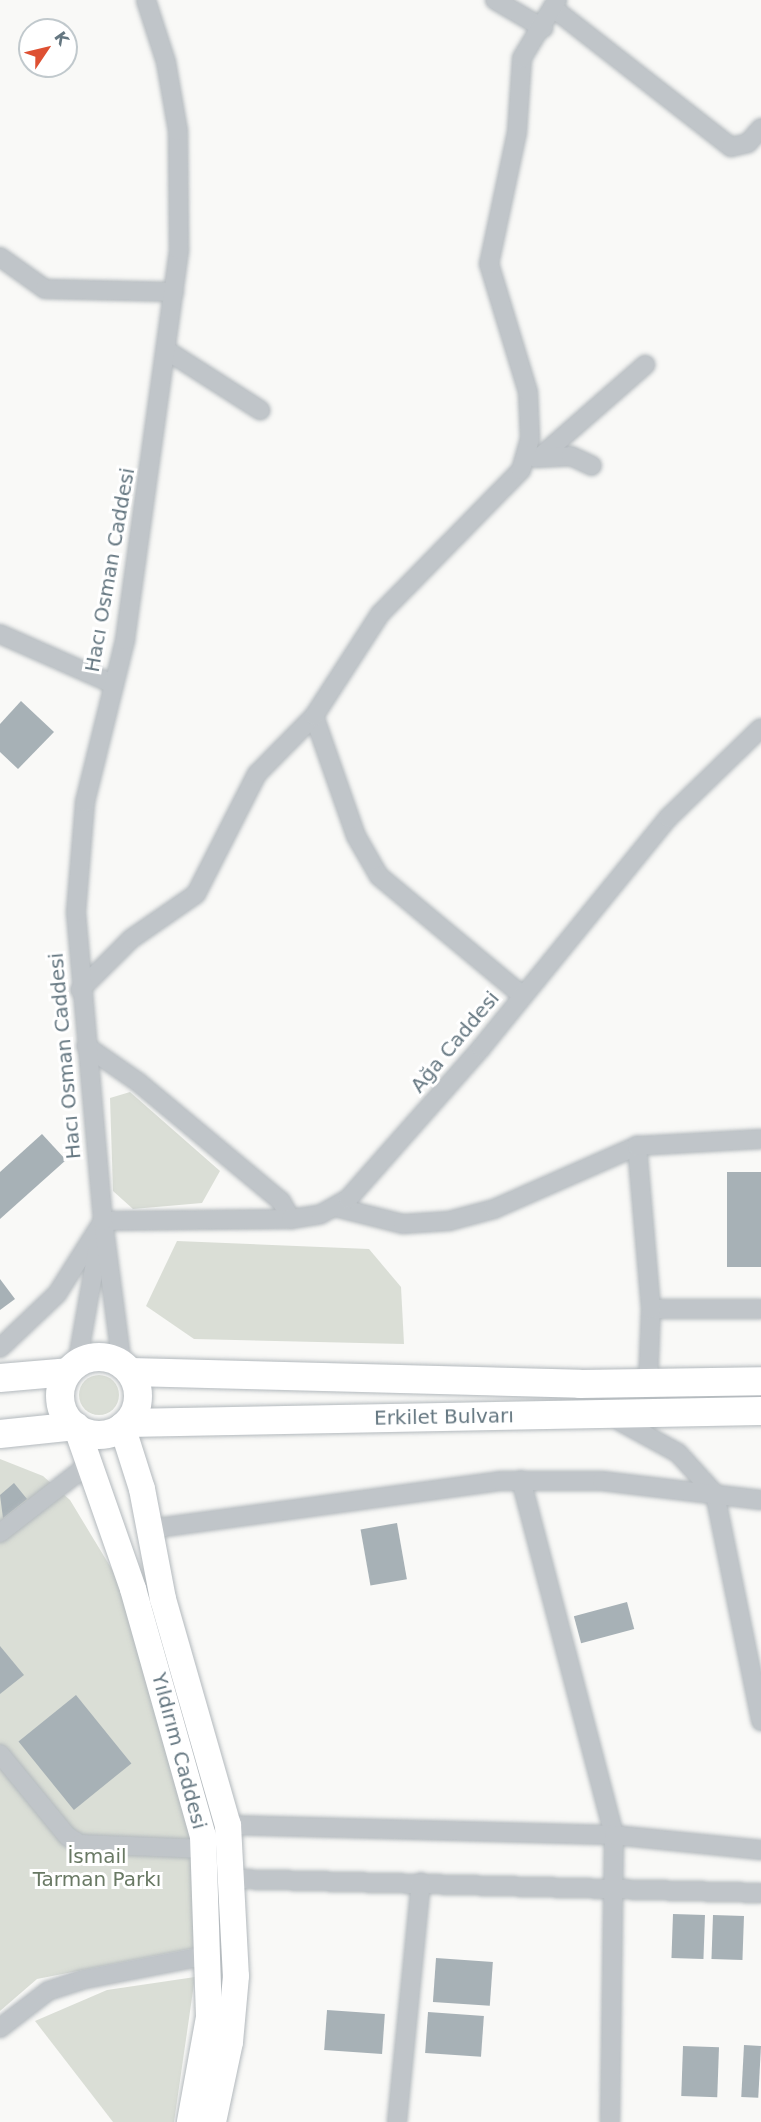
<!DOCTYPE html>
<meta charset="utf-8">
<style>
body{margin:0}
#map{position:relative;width:761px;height:2122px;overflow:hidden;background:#f9f9f7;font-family:"DejaVu Sans",sans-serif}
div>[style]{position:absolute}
.green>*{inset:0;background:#daded6}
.round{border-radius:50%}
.building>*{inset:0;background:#a7b1b6;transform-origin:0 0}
.roads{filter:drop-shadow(0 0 2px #b3b9bd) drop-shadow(0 0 2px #b3b9bd)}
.street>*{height:18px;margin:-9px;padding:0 9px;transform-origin:9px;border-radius:9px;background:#c0c5c9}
.secondary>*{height:26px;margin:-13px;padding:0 13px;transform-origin:13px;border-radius:13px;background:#fff}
.primary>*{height:28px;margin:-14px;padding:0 14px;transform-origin:14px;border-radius:14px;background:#fff}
.primary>.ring{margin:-14px;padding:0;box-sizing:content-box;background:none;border:28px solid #fff;border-radius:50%}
span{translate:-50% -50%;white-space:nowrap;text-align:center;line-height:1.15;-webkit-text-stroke:6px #fff;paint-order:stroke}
.street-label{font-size:20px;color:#657781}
.park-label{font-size:20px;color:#697964}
.north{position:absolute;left:18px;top:18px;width:60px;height:60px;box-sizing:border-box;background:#fff;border:2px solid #c1c9cd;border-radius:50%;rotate:55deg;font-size:16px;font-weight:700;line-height:24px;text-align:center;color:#657781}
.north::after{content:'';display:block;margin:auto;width:21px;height:27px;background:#de5032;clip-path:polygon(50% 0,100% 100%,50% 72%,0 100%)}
</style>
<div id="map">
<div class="green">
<div style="clip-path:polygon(130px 1092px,220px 1171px,202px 1203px,133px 1209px,113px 1191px,110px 1098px)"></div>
<div style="clip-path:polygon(177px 1241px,369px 1249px,401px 1287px,404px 1344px,194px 1339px,146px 1306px)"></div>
<div class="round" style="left:79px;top:1375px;width:40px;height:40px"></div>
<div style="clip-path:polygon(0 1459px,43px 1476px,70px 1500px,119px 1581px,185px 1809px,205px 1946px,37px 1979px,0 2011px)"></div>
<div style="clip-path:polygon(195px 1977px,174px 2122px,113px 2122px,35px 2021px,107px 1990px)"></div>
</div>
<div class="building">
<div style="clip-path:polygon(21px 701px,54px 732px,18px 769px,0 752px,0 724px)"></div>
<div style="clip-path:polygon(42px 1134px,66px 1160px,0 1219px,0 1172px)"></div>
<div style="left:761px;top:1172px;width:95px;height:34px;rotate:90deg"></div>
<div style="clip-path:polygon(0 1279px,15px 1299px,0 1310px)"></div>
<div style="clip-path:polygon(14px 1483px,27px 1499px,3px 1518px,0 1495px)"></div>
<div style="left:397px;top:1523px;width:57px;height:37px;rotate:80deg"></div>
<div style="left:627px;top:1602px;width:28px;height:55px;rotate:75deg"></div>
<div style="clip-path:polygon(0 1646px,24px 1675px,0 1694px)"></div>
<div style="left:76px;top:1695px;width:88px;height:74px;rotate:51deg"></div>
<div style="left:673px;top:1914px;width:32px;height:44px;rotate:2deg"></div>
<div style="left:713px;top:1915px;width:31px;height:44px;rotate:2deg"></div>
<div style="left:436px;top:1958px;width:57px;height:44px;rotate:4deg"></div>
<div style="left:327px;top:2010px;width:58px;height:40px;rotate:4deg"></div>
<div style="left:428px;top:2012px;width:56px;height:41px;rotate:4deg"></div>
<div style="left:744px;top:2045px;width:17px;height:52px;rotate:3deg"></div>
<div style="left:683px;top:2046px;width:36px;height:50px;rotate:2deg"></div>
</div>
<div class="roads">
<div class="street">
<div style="left:495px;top:0;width:56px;rotate:30.3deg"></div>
<div style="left:553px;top:8px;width:226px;rotate:38deg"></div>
<div style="left:731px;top:147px;width:17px;rotate:-13deg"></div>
<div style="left:748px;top:143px;width:20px;rotate:-49deg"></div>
<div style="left:0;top:257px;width:55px;rotate:35.4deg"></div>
<div style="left:45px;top:289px;width:129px;rotate:1.3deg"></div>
<div style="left:166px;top:350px;width:112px;rotate:32.6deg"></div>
<div style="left:540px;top:457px;width:140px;rotate:-41.2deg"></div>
<div style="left:536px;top:458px;width:35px;rotate:-3deg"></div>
<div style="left:571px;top:456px;width:23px;rotate:25deg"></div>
<div style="left:0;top:634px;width:124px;rotate:23.9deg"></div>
<div style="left:314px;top:716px;width:127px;rotate:70.7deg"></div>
<div style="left:356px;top:836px;width:46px;rotate:60.1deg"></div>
<div style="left:379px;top:876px;width:187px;rotate:39.8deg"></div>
<div style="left:80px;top:990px;width:72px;rotate:-45deg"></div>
<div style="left:131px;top:939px;width:79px;rotate:-34.7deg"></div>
<div style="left:196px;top:894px;width:135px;rotate:-63.1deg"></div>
<div style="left:257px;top:774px;width:81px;rotate:-45.5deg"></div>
<div style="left:314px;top:716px;width:121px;rotate:-57.1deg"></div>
<div style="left:380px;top:614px;width:202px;rotate:-45.6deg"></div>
<div style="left:521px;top:470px;width:33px;rotate:-74deg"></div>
<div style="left:530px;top:438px;width:46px;rotate:-92.5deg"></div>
<div style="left:528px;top:392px;width:134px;rotate:-106.9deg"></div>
<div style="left:489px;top:264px;width:135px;rotate:-78deg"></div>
<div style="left:517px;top:132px;width:74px;rotate:-86.1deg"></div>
<div style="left:522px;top:58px;width:68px;rotate:-58.9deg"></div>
<div style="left:86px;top:1046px;width:63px;rotate:34.7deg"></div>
<div style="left:138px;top:1082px;width:186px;rotate:39.8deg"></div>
<div style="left:281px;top:1201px;width:21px;rotate:61deg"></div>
<div style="left:335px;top:1207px;width:70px;rotate:14deg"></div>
<div style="left:403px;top:1224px;width:46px;rotate:-3.7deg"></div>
<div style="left:449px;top:1221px;width:47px;rotate:-14.9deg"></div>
<div style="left:494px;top:1209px;width:156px;rotate:-23.8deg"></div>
<div style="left:103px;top:1221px;width:188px;rotate:-0.6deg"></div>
<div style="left:291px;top:1219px;width:30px;rotate:-9deg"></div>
<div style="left:321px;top:1214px;width:31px;rotate:-29deg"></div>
<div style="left:348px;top:1199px;width:201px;rotate:-48.6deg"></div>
<div style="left:481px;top:1048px;width:296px;rotate:-50.9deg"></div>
<div style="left:668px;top:818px;width:129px;rotate:-44.1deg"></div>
<div style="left:651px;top:1309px;width:110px"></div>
<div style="left:0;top:1348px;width:79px;rotate:-43.5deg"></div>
<div style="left:57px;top:1294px;width:86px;rotate:-57.8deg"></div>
<div style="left:77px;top:1364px;width:125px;rotate:-79.9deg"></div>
<div style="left:122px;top:1365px;width:145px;rotate:-97.5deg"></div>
<div style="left:103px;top:1221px;width:310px;rotate:-95deg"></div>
<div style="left:76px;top:912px;width:110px;rotate:-85.3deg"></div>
<div style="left:85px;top:802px;width:167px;rotate:-76.1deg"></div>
<div style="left:125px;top:640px;width:394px;rotate:-82.1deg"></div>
<div style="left:179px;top:250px;width:119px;rotate:-90.5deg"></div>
<div style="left:178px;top:131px;width:70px;rotate:-99.9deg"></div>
<div style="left:166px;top:62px;width:65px;rotate:-107.9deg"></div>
<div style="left:648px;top:1383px;width:74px;rotate:-87.7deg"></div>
<div style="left:651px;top:1309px;width:164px;rotate:-94.9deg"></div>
<div style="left:637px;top:1146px;width:124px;rotate:-3.2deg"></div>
<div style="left:616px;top:1419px;width:71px;rotate:28.7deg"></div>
<div style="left:678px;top:1453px;width:55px;rotate:47.9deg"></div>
<div style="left:715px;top:1494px;width:232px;rotate:78.5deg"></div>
<div style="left:521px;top:1480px;width:367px;rotate:75.3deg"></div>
<div style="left:614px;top:1835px;width:287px;rotate:90.8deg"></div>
<div style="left:150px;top:1529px;width:353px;rotate:-7.8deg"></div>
<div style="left:500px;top:1481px;width:102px"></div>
<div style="left:602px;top:1481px;width:160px;rotate:6.8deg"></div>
<div style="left:0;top:1533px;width:113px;rotate:-37.8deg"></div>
<div style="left:0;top:1754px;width:106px;rotate:50.7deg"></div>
<div style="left:67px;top:1836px;width:15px;rotate:32deg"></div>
<div style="left:80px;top:1844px;width:125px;rotate:2.3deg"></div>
<div style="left:228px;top:1825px;width:386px;rotate:1.5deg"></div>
<div style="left:614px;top:1835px;width:148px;rotate:5.8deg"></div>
<div style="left:234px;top:1879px;width:527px;rotate:1.52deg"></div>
<div style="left:0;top:2028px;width:61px;rotate:-37.6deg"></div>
<div style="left:48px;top:1991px;width:35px;rotate:-18deg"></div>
<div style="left:81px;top:1980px;width:131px;rotate:-11deg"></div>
<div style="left:397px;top:2122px;width:241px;rotate:-84.3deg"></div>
</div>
<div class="secondary">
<div style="left:76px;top:1426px;width:173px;rotate:70.7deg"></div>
<div style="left:133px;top:1589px;width:257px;rotate:74.2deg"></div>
<div style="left:203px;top:1836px;width:181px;rotate:88.1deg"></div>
<div style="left:209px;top:2017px;width:107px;rotate:100.3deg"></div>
<div style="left:122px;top:1426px;width:66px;rotate:72.4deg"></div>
<div style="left:142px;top:1489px;width:112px;rotate:79.2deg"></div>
<div style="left:163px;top:1599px;width:235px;rotate:74deg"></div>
<div style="left:228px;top:1825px;width:151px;rotate:87deg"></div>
<div style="left:236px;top:1976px;width:66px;rotate:95.2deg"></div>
<div style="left:230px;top:2042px;width:82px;rotate:102deg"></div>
</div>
<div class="primary">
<div class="ring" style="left:60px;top:1357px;width:50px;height:50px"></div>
<div style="left:131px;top:1372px;width:449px;rotate:1.5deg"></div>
<div style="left:580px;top:1384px;width:181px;rotate:-0.9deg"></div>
<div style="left:0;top:1378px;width:68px;rotate:-5deg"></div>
<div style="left:127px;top:1423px;width:634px;rotate:-1.08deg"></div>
<div style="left:0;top:1434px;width:76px;rotate:-6deg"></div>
</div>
</div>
<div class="street-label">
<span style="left:110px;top:570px;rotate:-80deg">Hacı Osman Caddesi</span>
<span style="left:455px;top:1042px;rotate:-50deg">Ağa Caddesi</span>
<span style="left:65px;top:1056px;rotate:-95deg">Hacı Osman Caddesi</span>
<span style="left:444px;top:1417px;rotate:-1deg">Erkilet Bulvarı</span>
<span style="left:179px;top:1751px;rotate:75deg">Yıldırım Caddesi</span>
</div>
<div class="park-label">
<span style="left:97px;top:1868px">İsmail<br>Tarman Parkı</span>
</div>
<div class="north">K</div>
</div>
